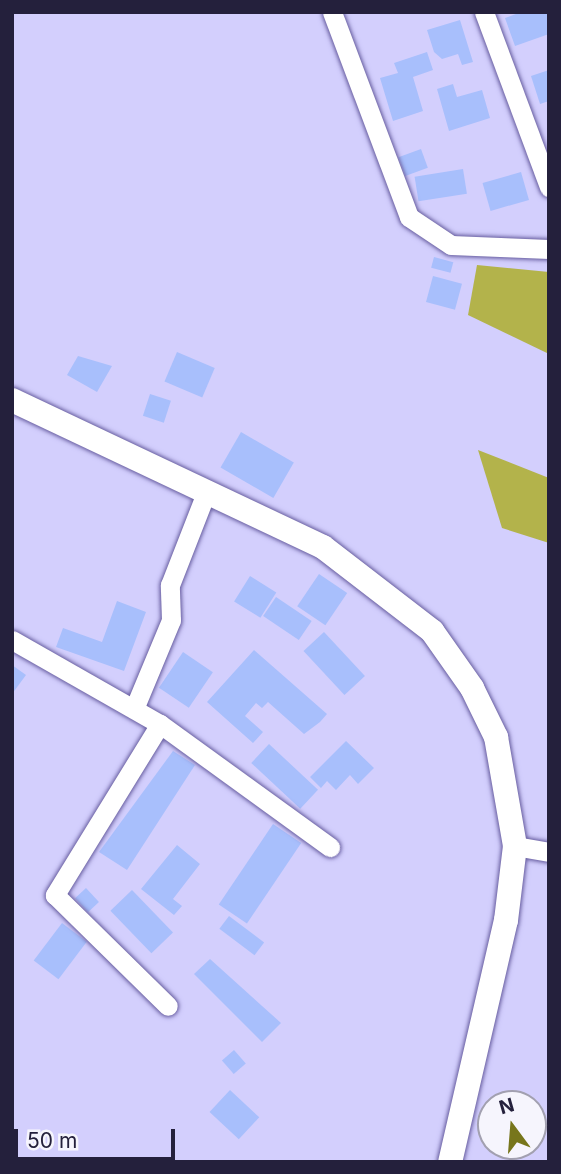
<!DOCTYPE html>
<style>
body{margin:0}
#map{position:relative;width:561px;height:1174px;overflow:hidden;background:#d3cffd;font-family:Inter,sans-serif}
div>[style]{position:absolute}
.green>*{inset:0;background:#b3b34b}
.building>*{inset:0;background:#a8bffc;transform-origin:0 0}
.roads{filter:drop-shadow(0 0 2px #675da0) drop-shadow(0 0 2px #675da0)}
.minor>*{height:19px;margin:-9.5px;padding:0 9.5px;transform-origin:9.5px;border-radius:9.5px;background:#fff}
.tertiary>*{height:24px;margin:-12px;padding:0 12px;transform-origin:12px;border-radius:12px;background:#fff}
span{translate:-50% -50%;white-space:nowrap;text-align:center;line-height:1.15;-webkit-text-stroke:7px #f6f5fd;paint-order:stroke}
.frame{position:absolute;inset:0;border:14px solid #24203c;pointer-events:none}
.north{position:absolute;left:477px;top:1090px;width:70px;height:70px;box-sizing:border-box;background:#f6f5fd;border:2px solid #a2a0b0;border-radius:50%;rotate:344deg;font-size:19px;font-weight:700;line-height:28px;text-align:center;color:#24203c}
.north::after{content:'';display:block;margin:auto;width:24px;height:32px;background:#77761c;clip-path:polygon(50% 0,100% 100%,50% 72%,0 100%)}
.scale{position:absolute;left:14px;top:1129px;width:161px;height:32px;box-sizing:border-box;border:4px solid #24203c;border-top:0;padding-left:9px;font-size:21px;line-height:24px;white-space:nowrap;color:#24203c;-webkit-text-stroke:5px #f6f5fd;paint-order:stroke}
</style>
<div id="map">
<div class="green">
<div style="clip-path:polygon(477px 265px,549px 272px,549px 354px,468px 315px)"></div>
<div style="clip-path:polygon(478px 450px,549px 478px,549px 543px,502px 528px)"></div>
</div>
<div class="building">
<div style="clip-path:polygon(521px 12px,549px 12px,549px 34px,515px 46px,505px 18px)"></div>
<div style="clip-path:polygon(460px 20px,473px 62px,462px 65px,458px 54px,442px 59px,434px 52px,427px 30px)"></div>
<div style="clip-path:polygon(427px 52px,433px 70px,413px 77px,423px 111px,393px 121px,380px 78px,398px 73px,394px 63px)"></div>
<div style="clip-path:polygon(549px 70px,549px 101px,540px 104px,531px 76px)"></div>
<div style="clip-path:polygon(453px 84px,457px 97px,482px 90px,490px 118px,449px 131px,437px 89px)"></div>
<div style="left:421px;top:149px;width:20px;height:24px;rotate:70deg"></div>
<div style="left:463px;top:169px;width:25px;height:49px;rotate:81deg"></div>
<div style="left:521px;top:172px;width:29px;height:40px;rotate:74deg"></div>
<div style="left:434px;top:257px;width:20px;height:11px;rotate:15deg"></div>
<div style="left:433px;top:276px;width:30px;height:27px;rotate:15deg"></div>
<div style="left:177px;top:352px;width:41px;height:32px;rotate:23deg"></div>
<div style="clip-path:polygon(78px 356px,112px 366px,97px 392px,67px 375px)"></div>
<div style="left:150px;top:394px;width:22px;height:23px;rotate:18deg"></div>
<div style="left:241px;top:432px;width:61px;height:41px;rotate:30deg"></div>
<div style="left:319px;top:574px;width:34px;height:39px;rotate:34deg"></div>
<div style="left:250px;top:576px;width:31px;height:30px;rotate:32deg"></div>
<div style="left:276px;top:597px;width:43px;height:23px;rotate:34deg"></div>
<div style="clip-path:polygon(117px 601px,146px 612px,124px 671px,56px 647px,63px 628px,102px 642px)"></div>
<div style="left:324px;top:632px;width:60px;height:28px;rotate:47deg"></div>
<div style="clip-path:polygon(254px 650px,327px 714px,320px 722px,304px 734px,268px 702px,262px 708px,256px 703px,245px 716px,263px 732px,253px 743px,207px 702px)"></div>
<div style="left:183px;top:652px;width:36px;height:43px;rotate:34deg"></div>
<div style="clip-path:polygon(12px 665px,26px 675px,12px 694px)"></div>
<div style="clip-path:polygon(346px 741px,374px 768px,358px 784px,350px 775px,336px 790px,327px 781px,321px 788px,310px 777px)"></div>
<div style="left:269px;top:744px;width:67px;height:26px;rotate:43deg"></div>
<div style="clip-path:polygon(173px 751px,195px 765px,127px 870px,99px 852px)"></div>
<div style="left:273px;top:824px;width:34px;height:97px;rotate:34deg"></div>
<div style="clip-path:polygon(177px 845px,200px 864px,173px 899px,182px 906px,174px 915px,141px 889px)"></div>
<div style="left:86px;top:888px;width:19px;height:15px;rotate:47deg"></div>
<div style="left:132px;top:890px;width:59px;height:30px;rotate:46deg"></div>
<div style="left:229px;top:916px;width:44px;height:16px;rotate:37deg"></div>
<div style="left:62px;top:923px;width:31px;height:47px;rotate:37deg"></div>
<div style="clip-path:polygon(210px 959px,281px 1023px,262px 1042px,194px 974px)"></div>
<div style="left:234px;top:1050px;width:18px;height:16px;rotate:49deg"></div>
<div style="left:230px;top:1090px;width:40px;height:30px;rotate:43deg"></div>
</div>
<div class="roads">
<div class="minor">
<div style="left:332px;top:12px;width:219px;rotate:69.4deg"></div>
<div style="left:409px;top:217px;width:50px;rotate:33.7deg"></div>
<div style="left:451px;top:245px;width:98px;rotate:2.3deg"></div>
<div style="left:484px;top:12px;width:187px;rotate:69.6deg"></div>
<div style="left:12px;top:640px;width:170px;rotate:29.6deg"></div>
<div style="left:160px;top:724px;width:210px;rotate:35.9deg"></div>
<div style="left:134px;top:709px;width:96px;rotate:-67.4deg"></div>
<div style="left:171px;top:620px;width:35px;rotate:-92deg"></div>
<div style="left:170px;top:585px;width:102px;rotate:-68.7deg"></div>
<div style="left:160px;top:724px;width:201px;rotate:121.6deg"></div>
<div style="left:55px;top:895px;width:158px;rotate:44.5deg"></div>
<div style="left:515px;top:846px;width:35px;rotate:10deg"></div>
</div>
<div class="tertiary">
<div style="left:12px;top:400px;width:344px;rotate:25.3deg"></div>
<div style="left:323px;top:547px;width:138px;rotate:37.6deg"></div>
<div style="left:432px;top:631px;width:70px;rotate:54.9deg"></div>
<div style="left:472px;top:688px;width:55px;rotate:63.9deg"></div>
<div style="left:496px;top:737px;width:111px;rotate:80.1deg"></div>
<div style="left:515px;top:846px;width:75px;rotate:96.9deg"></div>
<div style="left:506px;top:920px;width:248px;rotate:103deg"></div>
</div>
</div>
<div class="frame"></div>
<div class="north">N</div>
<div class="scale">50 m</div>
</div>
